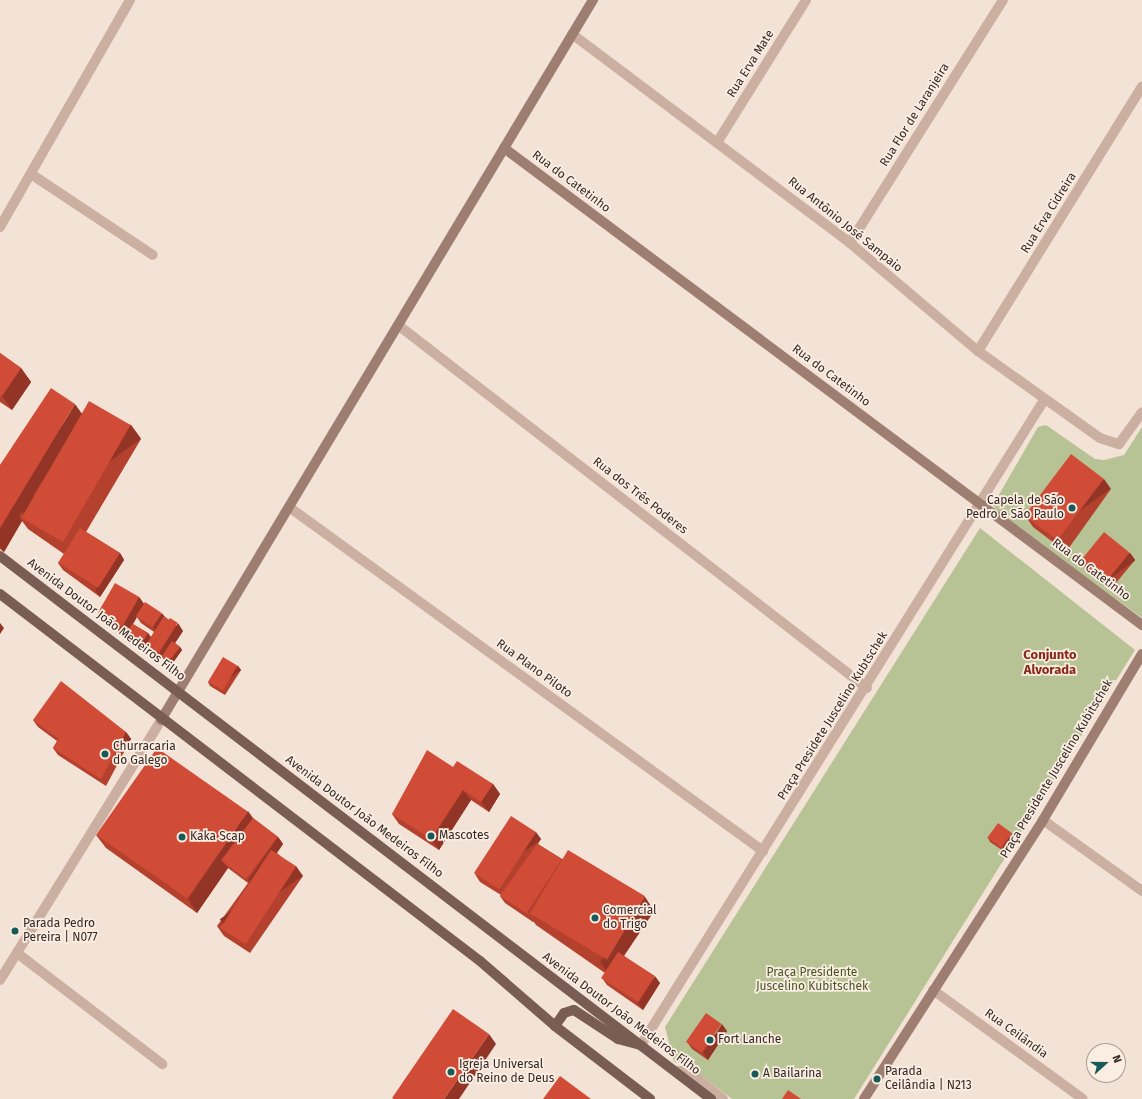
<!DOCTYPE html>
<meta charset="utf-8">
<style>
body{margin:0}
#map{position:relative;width:1142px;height:1099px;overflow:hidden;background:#f3e2d6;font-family:"Fira Sans",sans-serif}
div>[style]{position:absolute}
.green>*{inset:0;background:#b8c395}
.lane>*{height:10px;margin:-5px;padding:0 5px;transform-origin:5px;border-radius:5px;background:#cbb0a1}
.street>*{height:10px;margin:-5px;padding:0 5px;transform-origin:5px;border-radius:5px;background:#cbb0a1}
.secondary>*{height:10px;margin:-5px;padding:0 5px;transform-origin:5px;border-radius:5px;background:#9f7e72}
.primary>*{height:10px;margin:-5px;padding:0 5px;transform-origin:5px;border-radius:5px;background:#795d54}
.wall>*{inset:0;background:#b4412e}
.shaded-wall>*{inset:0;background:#923526;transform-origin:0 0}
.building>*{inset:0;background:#d14c36;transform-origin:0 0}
.dots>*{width:11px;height:11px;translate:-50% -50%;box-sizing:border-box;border:2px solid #faede2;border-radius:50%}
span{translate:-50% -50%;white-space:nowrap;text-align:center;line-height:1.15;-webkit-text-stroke:3.5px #faede2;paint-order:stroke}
.street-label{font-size:12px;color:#352825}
.poi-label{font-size:12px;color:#352825}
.right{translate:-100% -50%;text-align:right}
.left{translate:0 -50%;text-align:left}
.park-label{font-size:12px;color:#495526}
.neighbourhood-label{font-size:13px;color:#8b2717;font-weight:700}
.north{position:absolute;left:1086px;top:1043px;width:40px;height:40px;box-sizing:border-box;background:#faede2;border:1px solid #ab9e96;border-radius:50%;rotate:69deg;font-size:11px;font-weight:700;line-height:16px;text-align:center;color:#352825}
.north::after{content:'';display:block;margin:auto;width:14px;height:18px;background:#175a57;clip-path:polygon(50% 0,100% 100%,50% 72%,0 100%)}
</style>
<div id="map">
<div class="green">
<div style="clip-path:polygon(1046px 425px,1095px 459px,1104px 460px,1124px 455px,1142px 427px,1142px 618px,999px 514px,993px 505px,1038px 427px)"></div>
<div style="clip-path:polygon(980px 528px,1135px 650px,854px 1099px,732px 1099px,685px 1063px,674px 1062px,665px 1027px)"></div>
</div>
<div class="lane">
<div style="left:675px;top:1071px;width:13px"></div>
<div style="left:688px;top:1071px;width:45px;rotate:38.7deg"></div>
</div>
<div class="street">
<div style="left:572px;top:34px;width:348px;rotate:36.9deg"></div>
<div style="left:850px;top:243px;width:167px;rotate:40.2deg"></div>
<div style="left:978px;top:351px;width:150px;rotate:35.5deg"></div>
<div style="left:1100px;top:438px;width:20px;rotate:18deg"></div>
<div style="left:1119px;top:444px;width:39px;rotate:-54deg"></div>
<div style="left:718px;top:141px;width:166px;rotate:-58deg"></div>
<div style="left:31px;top:174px;width:146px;rotate:33.6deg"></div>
<div style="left:0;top:227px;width:262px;rotate:-60.2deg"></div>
<div style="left:850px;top:243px;width:287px;rotate:-57.8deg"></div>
<div style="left:398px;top:325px;width:593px;rotate:37.74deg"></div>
<div style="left:978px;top:351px;width:311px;rotate:-58.2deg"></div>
<div style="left:289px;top:507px;width:586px;rotate:35.97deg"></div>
<div style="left:1043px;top:820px;width:122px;rotate:35.6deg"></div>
<div style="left:17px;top:953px;width:183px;rotate:37.4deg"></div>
<div style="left:0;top:980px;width:306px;rotate:-58.2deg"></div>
<div style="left:933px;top:990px;width:185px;rotate:36deg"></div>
<div style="left:641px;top:1045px;width:761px;rotate:-58deg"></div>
</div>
<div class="secondary">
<div style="left:504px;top:148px;width:797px;rotate:36.78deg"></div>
<div style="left:161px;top:720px;width:840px;rotate:-59.04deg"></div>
<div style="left:864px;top:1099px;width:331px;rotate:-57.3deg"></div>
<div style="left:1043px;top:820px;width:193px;rotate:-59.2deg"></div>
</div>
<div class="primary">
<div style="left:0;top:556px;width:895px;rotate:37.37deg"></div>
<div style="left:0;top:594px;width:604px;rotate:37.4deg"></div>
<div style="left:480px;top:961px;width:99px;rotate:40.9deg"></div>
<div style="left:555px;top:1026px;width:120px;rotate:37.5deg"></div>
<div style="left:555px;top:1026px;width:16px;rotate:-55deg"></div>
<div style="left:564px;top:1013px;width:10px;rotate:-17deg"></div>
<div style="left:574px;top:1010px;width:53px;rotate:33.4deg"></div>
<div style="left:618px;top:1039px;width:24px;rotate:15deg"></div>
</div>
<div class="wall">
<div style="clip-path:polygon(0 353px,21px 368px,31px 382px,12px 410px,0 402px)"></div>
<div style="clip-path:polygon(81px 413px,131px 425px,141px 439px,86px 532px,120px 553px,124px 560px,100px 597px,63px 570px,58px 563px,64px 554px,28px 529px,22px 521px,4px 552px,0 549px,0 465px)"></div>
<div style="clip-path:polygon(1111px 489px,1066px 552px,1033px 527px,1026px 517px)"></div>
<div style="clip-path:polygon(1130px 553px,1135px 560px,1111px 589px,1086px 568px,1081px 561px)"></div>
<div style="clip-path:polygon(evenodd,139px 597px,144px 604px,164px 616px,183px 631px,175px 643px,180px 647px,182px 650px,172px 664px,132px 639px,128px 633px,126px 636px,103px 620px,98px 613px,139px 597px,137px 617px,141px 623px,154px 632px,151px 637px,148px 633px,133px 624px,137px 617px)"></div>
<div style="clip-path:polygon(238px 666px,241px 670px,225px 695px,210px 686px,208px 682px)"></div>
<div style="clip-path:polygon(33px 720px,126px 732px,131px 739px,106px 786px,58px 755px,53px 748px,57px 741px,38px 727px)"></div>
<div style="clip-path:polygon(453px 767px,493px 784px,500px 794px,489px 812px,471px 800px,439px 850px,399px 824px,392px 814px)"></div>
<div style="clip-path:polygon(253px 818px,278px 837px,283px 844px,277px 853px,303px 876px,250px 953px,224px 936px,217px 926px,248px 883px,228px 868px,197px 913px,106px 848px,96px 835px)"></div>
<div style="clip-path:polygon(1015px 836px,1005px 852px,990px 842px,988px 838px)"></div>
<div style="clip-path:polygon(541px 839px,538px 844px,562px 859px,645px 897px,654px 911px,624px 956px,660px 983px,643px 1010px,607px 985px,602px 978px,605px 973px,536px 925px,534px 922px,533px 922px,505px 903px,500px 896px,501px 895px,480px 882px,475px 874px)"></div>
<div style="clip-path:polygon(727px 1031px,708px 1060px,692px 1049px,687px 1042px)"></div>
</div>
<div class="shaded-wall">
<div style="clip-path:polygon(21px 368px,31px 382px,12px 410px,2px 396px)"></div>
<div style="clip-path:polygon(75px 404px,85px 418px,19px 516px,22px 521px,4px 552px,0 547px,0 528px)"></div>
<div style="left:131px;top:425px;width:17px;height:139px;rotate:54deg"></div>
<div style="left:1104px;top:479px;width:12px;height:77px;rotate:55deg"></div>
<div style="clip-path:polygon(120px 553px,124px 560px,100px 597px,95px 590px)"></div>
<div style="left:1130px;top:553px;width:9px;height:38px;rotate:54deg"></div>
<div style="clip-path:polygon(139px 597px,144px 604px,126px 636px,121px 628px)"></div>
<div style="clip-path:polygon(162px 613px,167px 620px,158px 634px,153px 627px)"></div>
<div style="clip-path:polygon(0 623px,4px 628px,0 634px)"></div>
<div style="clip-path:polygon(178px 623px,183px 631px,165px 658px,162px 656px,159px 652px)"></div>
<div style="clip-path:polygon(148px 633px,153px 641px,146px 645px,143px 642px)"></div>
<div style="clip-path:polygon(180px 647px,182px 650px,172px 664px,169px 661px)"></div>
<div style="left:238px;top:666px;width:5px;height:30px;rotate:53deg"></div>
<div style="left:126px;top:732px;width:9px;height:53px;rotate:54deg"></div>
<div style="clip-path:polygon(493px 784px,500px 794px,489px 812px,481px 802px)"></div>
<div style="clip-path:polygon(463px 790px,471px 800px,439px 850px,431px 839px)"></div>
<div style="clip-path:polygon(248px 811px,258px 825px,223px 862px,228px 868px,197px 913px,188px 899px)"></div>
<div style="left:536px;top:832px;width:9px;height:69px;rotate:54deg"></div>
<div style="clip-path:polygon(1012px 833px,1015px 836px,1005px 852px,1002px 848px)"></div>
<div style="clip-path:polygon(278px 837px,283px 844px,252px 887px,248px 880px)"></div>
<div style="left:296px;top:866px;width:12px;height:93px;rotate:55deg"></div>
<div style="clip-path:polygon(645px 897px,654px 911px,610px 976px,600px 962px)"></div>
<div style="clip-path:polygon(655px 976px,660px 983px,643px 1010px,638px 1003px)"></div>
<div style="clip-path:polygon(722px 1024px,727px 1031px,708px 1060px,703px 1053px)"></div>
<div style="clip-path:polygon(489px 1034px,496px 1044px,459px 1099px,444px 1099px)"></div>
</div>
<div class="building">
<div style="clip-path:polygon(0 353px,21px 368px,2px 396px,0 395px)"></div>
<div style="clip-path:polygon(51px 388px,75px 404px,0 528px,0 465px)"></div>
<div style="left:89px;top:401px;width:48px;height:135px;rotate:30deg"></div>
<div style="left:1071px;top:454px;width:41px;height:77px;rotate:37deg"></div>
<div style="left:80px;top:528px;width:47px;height:41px;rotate:32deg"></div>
<div style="left:1104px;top:532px;width:33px;height:37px;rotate:39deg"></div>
<div style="left:115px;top:583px;width:28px;height:34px;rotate:30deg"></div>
<div style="left:145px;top:602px;width:20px;height:17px;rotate:33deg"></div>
<div style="clip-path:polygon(164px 616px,169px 620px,151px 647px,154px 650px,146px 645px)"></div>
<div style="left:170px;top:618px;width:9px;height:35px;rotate:32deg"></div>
<div style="left:132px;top:624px;width:18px;height:9px;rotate:29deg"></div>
<div style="clip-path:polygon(172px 641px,180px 647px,169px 661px,162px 656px)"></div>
<div style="left:223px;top:657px;width:17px;height:29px;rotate:31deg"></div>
<div style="clip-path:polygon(61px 681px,126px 732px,101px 779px,53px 748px,59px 739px,33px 720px)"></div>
<div style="left:157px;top:748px;width:111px;height:106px;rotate:35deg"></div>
<div style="clip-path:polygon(427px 750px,453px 767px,457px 761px,493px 784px,481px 802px,463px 790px,431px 839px,392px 814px)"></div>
<div style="left:511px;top:816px;width:30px;height:68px;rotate:33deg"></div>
<div style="left:253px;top:818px;width:31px;height:53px;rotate:37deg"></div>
<div style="left:998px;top:823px;width:17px;height:18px;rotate:36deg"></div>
<div style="clip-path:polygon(537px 844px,562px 859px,527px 912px,529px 915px,500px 896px)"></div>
<div style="left:271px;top:850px;width:30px;height:93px;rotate:33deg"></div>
<div style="left:568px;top:850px;width:90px;height:74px;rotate:31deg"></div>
<div style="left:618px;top:952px;width:44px;height:31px;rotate:33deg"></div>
<div style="clip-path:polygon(453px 1009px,489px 1034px,444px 1099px,394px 1099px,392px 1098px)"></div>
<div style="left:706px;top:1013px;width:19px;height:35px;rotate:35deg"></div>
<div style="clip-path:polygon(560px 1076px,591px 1099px,543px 1099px)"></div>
<div style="clip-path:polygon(788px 1090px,801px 1099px,782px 1099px)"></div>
</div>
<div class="dots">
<div style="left:1072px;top:508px;background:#175a57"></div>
<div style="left:105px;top:754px;background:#175a57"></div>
<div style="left:431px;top:836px;background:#175a57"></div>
<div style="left:182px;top:837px;background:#175a57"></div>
<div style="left:595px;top:918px;background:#175a57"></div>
<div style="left:15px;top:931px;background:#175a57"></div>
<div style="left:710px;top:1040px;background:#175a57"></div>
<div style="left:451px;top:1072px;background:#175a57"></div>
<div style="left:755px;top:1074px;background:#175a57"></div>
<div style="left:877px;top:1079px;background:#175a57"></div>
</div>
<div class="street-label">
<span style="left:751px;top:64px;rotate:-58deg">Rua Erva Mate</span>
<span style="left:915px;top:115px;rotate:-58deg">Rua Flor de Laranjeira</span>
<span style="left:571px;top:182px;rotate:37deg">Rua do Catetinho</span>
<span style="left:1049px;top:213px;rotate:-58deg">Rua Erva Cidreira</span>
<span style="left:845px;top:225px;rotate:39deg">Rua Antônio José Sampaio</span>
<span style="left:831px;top:376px;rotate:37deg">Rua do Catetinho</span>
<span style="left:640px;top:496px;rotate:38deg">Rua dos Três Poderes</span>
<span style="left:1091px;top:570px;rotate:37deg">Rua do Catetinho</span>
<span style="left:106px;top:620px;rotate:37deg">Avenida Doutor João Medeiros Filho</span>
<span style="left:534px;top:669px;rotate:36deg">Rua Plano Piloto</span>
<span style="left:833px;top:716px;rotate:-58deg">Praça Presidete Juscelino Kubtschek</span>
<span style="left:1057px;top:769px;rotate:-59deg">Praça Presidente Juscelino Kubitschek</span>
<span style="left:364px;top:817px;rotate:37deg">Avenida Doutor João Medeiros Filho</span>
<span style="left:621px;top:1014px;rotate:37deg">Avenida Doutor João Medeiros Filho</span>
<span style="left:1016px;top:1034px;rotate:36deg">Rua Ceilândia</span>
</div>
<div class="poi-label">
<span class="right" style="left:1064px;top:508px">Capela de São<br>Pedro e São Paulo</span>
<span class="left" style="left:113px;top:754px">Churracaria<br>do Galego</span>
<span class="left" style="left:439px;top:836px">Mascotes</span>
<span class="left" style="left:190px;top:837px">Kaka Scap</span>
<span class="left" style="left:603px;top:918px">Comercial<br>do Trigo</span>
<span class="left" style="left:23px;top:931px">Parada Pedro<br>Pereira | N077</span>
<span class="left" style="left:718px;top:1040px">Fort Lanche</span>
<span class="left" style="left:459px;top:1072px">Igreja Universal<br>do Reino de Deus</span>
<span class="left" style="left:885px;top:1079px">Parada<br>Ceilândia | N213</span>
<span class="left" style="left:763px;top:1074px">A Bailarina</span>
</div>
<div class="park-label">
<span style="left:812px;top:980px">Praça Presidente<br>Juscelino Kubitschek</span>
</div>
<div class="neighbourhood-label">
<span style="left:1050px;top:663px">Conjunto<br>Alvorada</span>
</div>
<div class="north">N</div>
</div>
